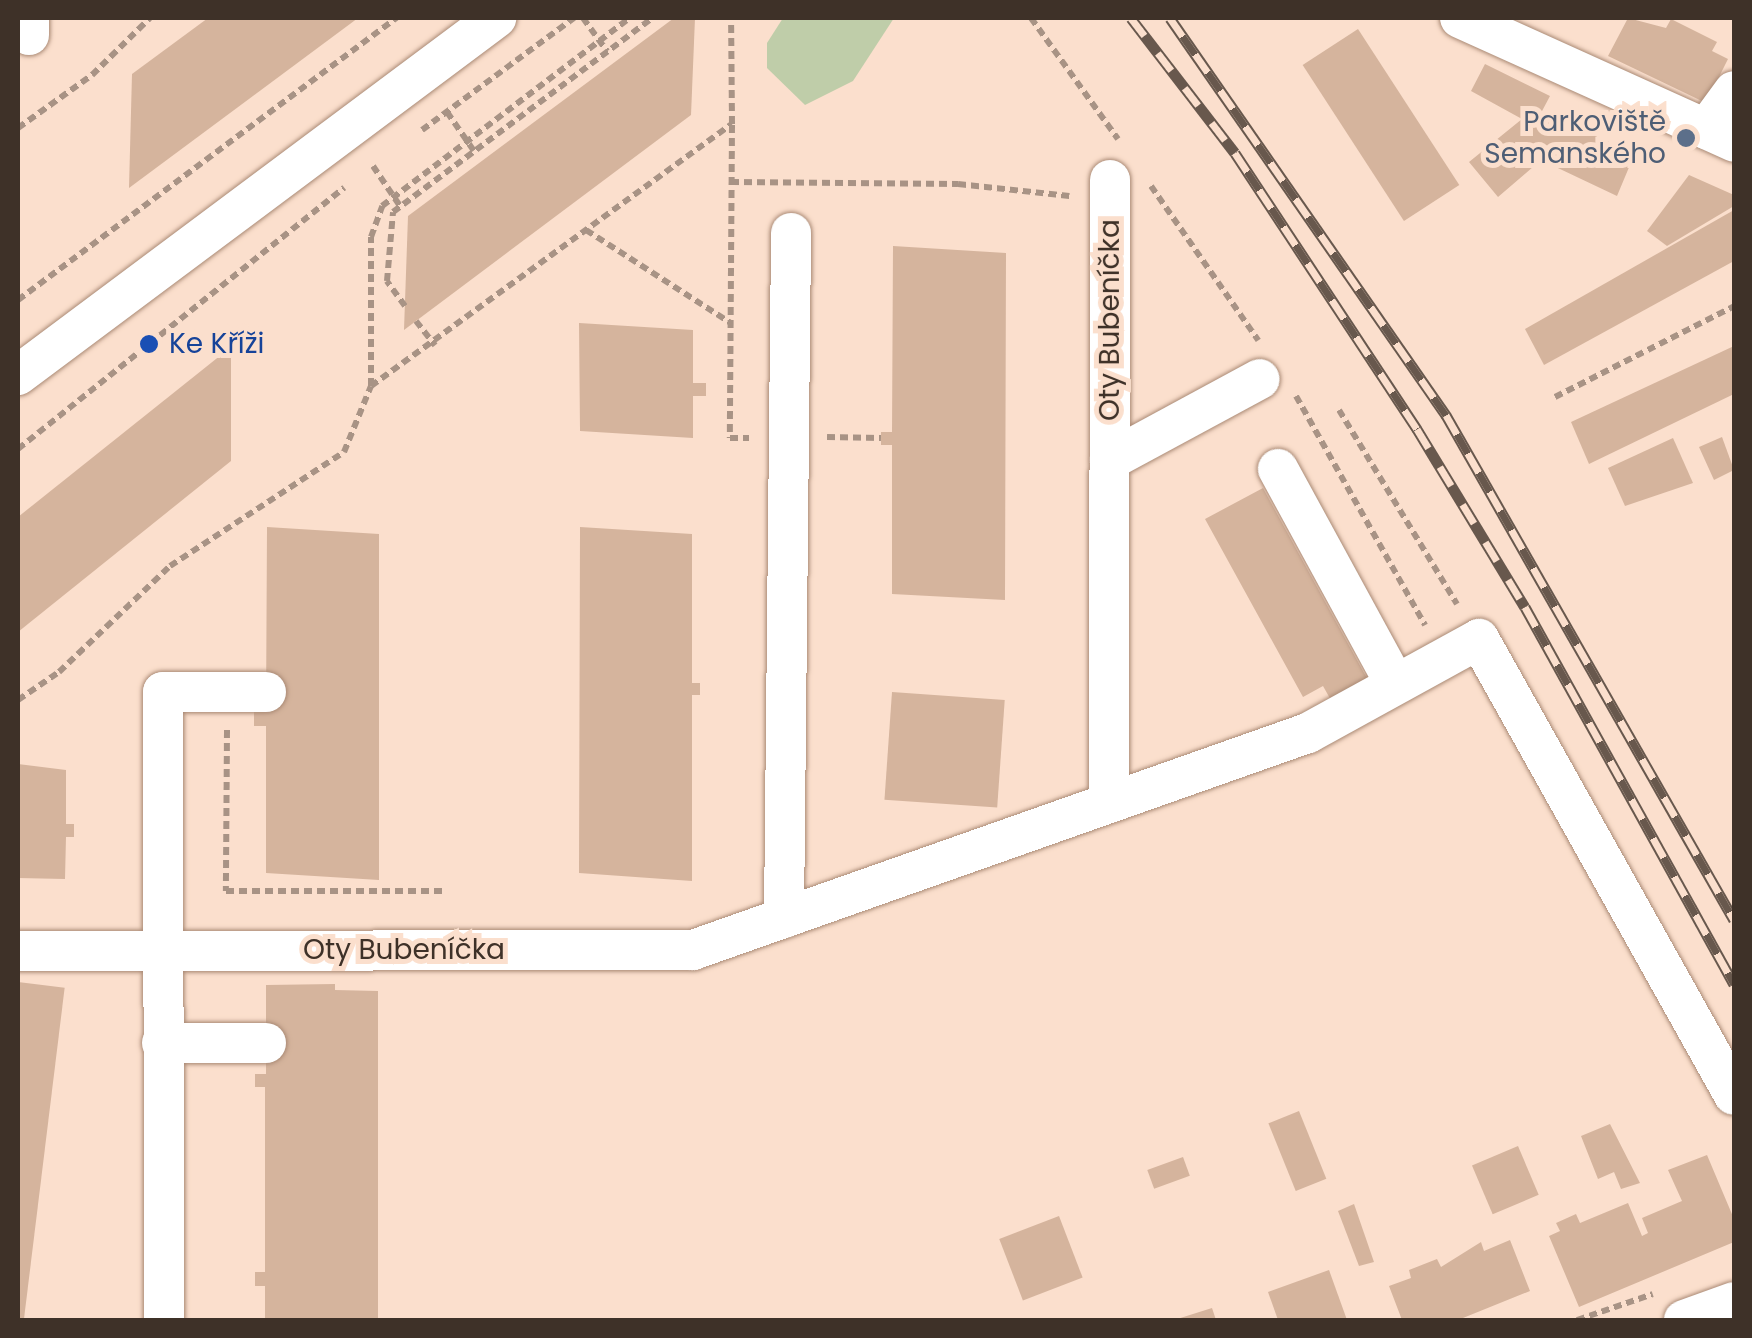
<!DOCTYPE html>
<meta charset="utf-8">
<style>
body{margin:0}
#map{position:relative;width:1752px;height:1338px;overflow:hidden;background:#fbdfcd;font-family:Poppins,sans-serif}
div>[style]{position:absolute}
.green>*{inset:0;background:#bfcda9}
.building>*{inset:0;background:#d5b49d;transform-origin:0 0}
.path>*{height:6px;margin-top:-3px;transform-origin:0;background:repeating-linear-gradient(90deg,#a89385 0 8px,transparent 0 13px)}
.roads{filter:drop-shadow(0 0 2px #aa8a75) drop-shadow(0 0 2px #aa8a75)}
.minor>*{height:40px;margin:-20px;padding:0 20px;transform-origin:20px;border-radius:20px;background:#fff}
.rail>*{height:11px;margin-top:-5.5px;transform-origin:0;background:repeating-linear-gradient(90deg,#fbdfcd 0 22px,#68584d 0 44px);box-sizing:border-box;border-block:2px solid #68584d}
.dots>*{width:28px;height:28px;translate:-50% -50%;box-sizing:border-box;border:5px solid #fbdfcd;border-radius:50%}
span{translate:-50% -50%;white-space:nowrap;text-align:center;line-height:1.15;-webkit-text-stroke:10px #fbdfcd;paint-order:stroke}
.service-label{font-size:28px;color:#4e5e75}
.right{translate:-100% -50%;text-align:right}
.street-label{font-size:28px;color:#3e3128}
.transit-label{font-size:28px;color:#164399}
.left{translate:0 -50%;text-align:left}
.frame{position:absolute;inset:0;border:20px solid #3e3128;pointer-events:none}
</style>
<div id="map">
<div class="green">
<div style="clip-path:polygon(783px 18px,894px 18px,853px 81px,805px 105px,767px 68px,767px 43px)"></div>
</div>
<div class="building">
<div style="clip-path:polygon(208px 18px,358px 18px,129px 188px,132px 74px)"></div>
<div style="clip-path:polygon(674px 18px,695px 18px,691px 115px,404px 330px,408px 216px)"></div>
<div style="clip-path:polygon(1628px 18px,1666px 28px,1671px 19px,1717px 42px,1712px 51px,1728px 59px,1706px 103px,1608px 56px)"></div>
<div style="left:1358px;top:29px;width:186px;height:66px;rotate:57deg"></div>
<div style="clip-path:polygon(1485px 64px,1550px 96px,1541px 113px,1635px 153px,1617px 196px,1541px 160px,1498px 197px,1469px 162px,1522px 119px,1471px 91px)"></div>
<div style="clip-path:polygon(1689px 175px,1734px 195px,1734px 206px,1667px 246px,1647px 231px)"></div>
<div style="clip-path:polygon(1734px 210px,1734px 261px,1544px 365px,1525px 329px)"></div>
<div style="clip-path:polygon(893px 246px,1006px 253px,1005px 600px,892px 594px,892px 445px,881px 445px,881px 432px,892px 432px)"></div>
<div style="clip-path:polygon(579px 323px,693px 330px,693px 383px,706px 383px,706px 396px,693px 396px,693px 438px,580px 431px)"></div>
<div style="clip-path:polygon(1734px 346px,1734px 394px,1589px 464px,1571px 422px)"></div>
<div style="clip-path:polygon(231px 347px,231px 461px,18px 632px,18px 517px)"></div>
<div style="clip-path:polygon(1722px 437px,1734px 470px,1714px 480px,1699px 447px)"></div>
<div style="clip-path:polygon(1673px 438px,1693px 483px,1625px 506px,1608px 468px)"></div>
<div style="clip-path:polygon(1263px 488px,1369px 682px,1332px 702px,1323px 686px,1303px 697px,1205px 519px)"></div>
<div style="clip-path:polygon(267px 527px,379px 534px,379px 880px,266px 873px,266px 726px,254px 726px,254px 712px,266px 712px)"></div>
<div style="clip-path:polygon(580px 527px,692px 534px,692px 683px,700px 683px,700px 695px,692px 695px,692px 881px,579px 873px)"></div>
<div style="left:892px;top:692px;width:113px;height:108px;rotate:4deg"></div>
<div style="clip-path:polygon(18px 764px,66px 770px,66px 824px,74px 824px,74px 837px,66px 837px,65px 879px,18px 878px)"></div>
<div style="left:18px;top:982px;width:47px;height:338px;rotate:7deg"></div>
<div style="clip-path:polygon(335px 984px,335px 990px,378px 991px,378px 1320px,265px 1320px,265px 1286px,255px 1286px,255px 1272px,265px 1272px,265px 1087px,255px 1087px,255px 1074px,266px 1074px,266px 985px)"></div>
<div style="left:1299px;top:1111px;width:73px;height:33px;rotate:68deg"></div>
<div style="clip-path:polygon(1610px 1124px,1640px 1183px,1621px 1189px,1614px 1172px,1598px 1179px,1581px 1136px)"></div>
<div style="left:1518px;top:1146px;width:53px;height:50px;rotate:67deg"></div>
<div style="clip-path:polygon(1707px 1155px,1734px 1219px,1734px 1242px,1579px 1307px,1549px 1236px,1560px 1231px,1556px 1223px,1576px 1214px,1580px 1223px,1628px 1203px,1642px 1236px,1648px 1233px,1642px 1218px,1682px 1201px,1668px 1170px)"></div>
<div style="left:1183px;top:1157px;width:20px;height:38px;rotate:70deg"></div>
<div style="clip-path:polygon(1354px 1204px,1374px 1262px,1359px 1266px,1338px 1211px)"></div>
<div style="left:1059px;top:1216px;width:66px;height:64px;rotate:69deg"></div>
<div style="clip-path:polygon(1510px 1240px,1530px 1291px,1458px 1320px,1402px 1320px,1389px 1286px,1411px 1278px,1409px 1270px,1437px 1259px,1441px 1267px,1481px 1242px,1484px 1251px)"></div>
<div style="clip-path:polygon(1329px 1270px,1347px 1320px,1278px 1320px,1268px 1292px)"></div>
<div style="clip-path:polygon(1212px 1308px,1216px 1320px,1174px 1320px)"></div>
</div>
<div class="path">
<div style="left:583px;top:18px;width:41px;rotate:54deg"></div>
<div style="left:1031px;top:18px;width:149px;rotate:54.3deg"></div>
<div style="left:447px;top:112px;width:47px;rotate:55.3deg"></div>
<div style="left:732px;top:125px;width:313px;rotate:90.4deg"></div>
<div style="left:730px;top:438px;width:19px"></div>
<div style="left:18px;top:128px;width:91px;rotate:-35.6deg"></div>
<div style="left:92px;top:75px;width:81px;rotate:-44.5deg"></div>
<div style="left:422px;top:130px;width:189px;rotate:-36.4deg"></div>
<div style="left:373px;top:166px;width:48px;rotate:56deg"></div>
<div style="left:731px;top:182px;width:227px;rotate:0.5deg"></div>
<div style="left:958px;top:184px;width:112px;rotate:6.2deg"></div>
<div style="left:1151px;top:186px;width:188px;rotate:55.2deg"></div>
<div style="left:586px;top:230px;width:172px;rotate:32.7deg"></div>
<div style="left:18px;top:300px;width:472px;rotate:-36.7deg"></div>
<div style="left:405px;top:306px;width:31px;rotate:-126deg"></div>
<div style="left:387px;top:281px;width:69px;rotate:-85deg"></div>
<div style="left:393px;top:212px;width:324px;rotate:-36.8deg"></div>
<div style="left:416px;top:321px;width:31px;rotate:52deg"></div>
<div style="left:371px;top:386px;width:446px;rotate:-36deg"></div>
<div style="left:732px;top:124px;width:106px;rotate:-90.5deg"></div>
<div style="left:1296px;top:396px;width:263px;rotate:60.6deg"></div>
<div style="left:1555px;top:397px;width:201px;rotate:-26.9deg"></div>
<div style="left:1339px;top:410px;width:227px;rotate:58.7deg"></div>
<div style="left:827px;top:437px;width:54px;rotate:1.1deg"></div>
<div style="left:18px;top:449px;width:418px;rotate:-38.7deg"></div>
<div style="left:18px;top:700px;width:50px;rotate:-34.3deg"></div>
<div style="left:59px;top:672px;width:153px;rotate:-43.7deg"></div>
<div style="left:170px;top:566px;width:208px;rotate:-33.2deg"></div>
<div style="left:344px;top:452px;width:71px;rotate:-67.8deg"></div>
<div style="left:371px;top:386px;width:149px;rotate:-90deg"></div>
<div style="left:371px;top:237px;width:33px;rotate:-70deg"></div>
<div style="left:382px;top:206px;width:311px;rotate:-37.2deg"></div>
<div style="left:227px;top:730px;width:161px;rotate:90.4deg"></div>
<div style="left:226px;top:891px;width:219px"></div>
<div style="left:1577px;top:1320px;width:80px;rotate:-18.9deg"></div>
</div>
<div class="roads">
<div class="minor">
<div style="left:1460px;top:18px;width:301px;rotate:24.3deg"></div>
<div style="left:29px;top:35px;width:17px;rotate:-90deg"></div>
<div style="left:1706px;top:129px;width:47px;rotate:-53.6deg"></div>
<div style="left:18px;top:375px;width:597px;rotate:-36.75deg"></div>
<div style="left:1110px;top:460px;width:170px;rotate:-28.4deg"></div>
<div style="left:1278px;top:469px;width:245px;rotate:61.4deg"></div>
<div style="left:1109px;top:803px;width:623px;rotate:-89.91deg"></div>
<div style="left:784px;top:918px;width:685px;rotate:-89.41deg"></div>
<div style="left:18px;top:951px;width:675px;rotate:-0.08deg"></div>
<div style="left:693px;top:950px;width:652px;rotate:-19.44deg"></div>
<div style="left:1308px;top:733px;width:195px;rotate:-28.8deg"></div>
<div style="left:1479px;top:639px;width:522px;rotate:60.79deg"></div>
<div style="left:162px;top:1043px;width:104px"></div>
<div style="left:164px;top:1320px;width:628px;rotate:-90.09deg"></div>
<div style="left:163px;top:692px;width:103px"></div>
<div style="left:1684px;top:1320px;width:53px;rotate:-19.8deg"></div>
</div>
</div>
<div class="rail">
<div style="left:1131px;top:18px;width:170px;rotate:52.4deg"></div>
<div style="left:1235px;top:153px;width:331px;rotate:56.6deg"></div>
<div style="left:1417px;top:429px;width:208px;rotate:58.8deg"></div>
<div style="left:1525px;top:607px;width:431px;rotate:61deg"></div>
<div style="left:1170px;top:18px;width:484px;rotate:55.2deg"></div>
<div style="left:1446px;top:415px;width:581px;rotate:60.3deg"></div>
</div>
<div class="dots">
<div style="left:1686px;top:138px;background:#5c6f8a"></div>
<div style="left:149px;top:344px;background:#1a4fb4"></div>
</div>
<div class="service-label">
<span class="right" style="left:1666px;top:138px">Parkoviště<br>Semanského</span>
</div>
<div class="street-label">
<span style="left:1110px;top:320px;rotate:-90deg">Oty Bubeníčka</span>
<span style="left:404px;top:950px">Oty Bubeníčka</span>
</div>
<div class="transit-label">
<span class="left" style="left:169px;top:344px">Ke Kříži</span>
</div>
<div class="frame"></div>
</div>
